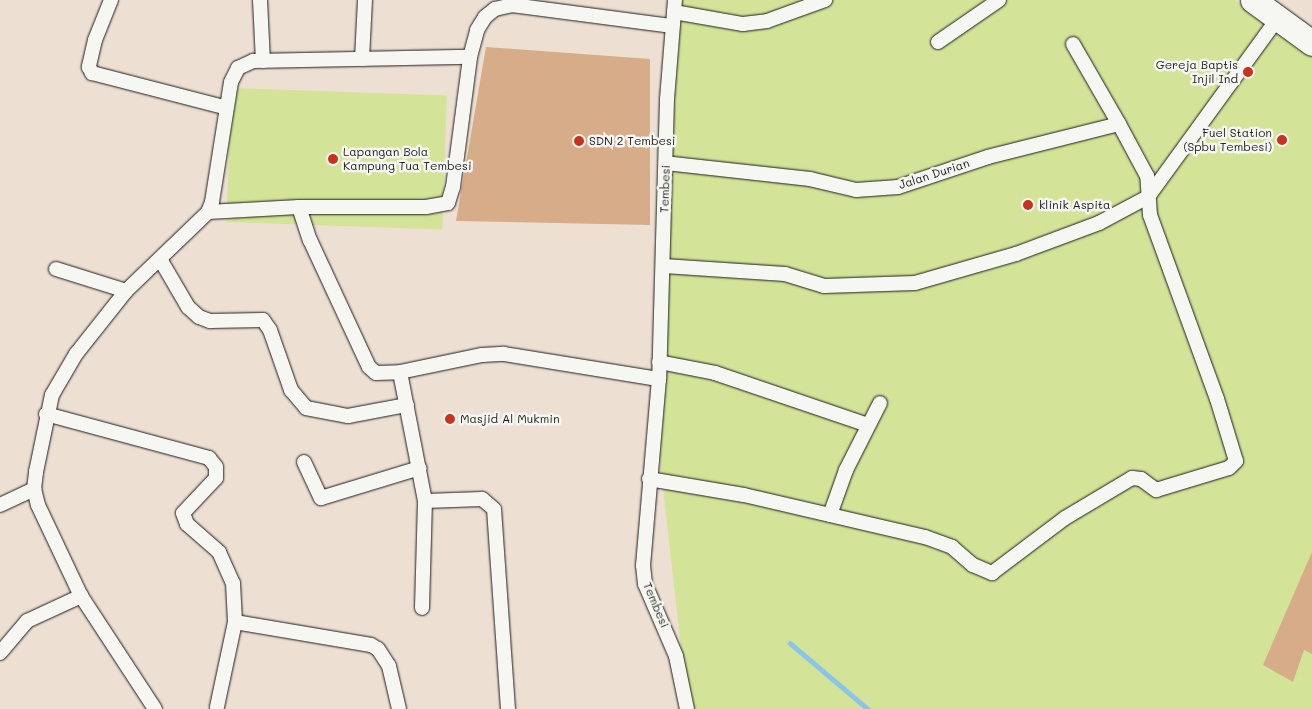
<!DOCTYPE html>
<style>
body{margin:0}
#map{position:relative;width:1312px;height:709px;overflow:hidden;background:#ede0d2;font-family:Mali,sans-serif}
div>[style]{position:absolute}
.green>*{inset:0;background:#d3e397;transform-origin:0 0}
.stream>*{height:4.5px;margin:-2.25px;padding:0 2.25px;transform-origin:2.25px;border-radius:2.25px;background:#8ac4e9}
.building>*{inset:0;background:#d7ac88}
.roads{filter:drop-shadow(0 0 1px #1c1c1c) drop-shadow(0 0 1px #1c1c1c)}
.street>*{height:14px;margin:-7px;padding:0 7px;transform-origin:7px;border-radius:7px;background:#f6f6f2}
.highway>*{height:25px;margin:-12.5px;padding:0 12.5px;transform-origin:12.5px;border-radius:12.5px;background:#f6f6f2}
.dots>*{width:14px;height:14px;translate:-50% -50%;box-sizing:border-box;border:2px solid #f6f6f2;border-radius:50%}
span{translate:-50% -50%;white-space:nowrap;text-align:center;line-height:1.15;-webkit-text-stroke:5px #f6f6f2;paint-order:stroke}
.poi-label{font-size:12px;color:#1c1c1c}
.right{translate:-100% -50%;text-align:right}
.left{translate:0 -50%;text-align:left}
.street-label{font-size:12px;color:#1c1c1c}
</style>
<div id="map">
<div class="green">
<div style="clip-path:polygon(677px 0,1235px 0,1312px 56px,1312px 709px,688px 709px,651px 382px,668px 33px)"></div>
<div style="left:231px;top:88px;width:216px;height:134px;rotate:2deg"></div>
</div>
<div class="stream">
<div style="left:790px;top:643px;width:102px;rotate:40.2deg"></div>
</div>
<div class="building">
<div style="clip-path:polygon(486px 47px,650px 59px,650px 225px,456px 221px)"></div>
<div style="clip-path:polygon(1312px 552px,1312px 654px,1304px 650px,1293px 682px,1263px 665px)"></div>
</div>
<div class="roads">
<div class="street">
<div style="left:111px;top:0;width:43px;rotate:111.8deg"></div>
<div style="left:95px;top:40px;width:28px;rotate:103deg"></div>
<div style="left:89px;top:67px;width:7px;rotate:63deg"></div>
<div style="left:92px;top:73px;width:139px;rotate:14.5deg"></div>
<div style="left:260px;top:0;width:61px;rotate:87.2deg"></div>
<div style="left:675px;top:0;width:99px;rotate:94.6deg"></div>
<div style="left:667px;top:99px;width:280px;rotate:91.6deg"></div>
<div style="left:659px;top:379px;width:187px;rotate:94.9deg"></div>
<div style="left:643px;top:565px;width:19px;rotate:84deg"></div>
<div style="left:645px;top:584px;width:78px;rotate:66.7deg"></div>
<div style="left:676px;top:656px;width:54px;rotate:78.3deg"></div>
<div style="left:674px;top:12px;width:70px;rotate:9.9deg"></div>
<div style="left:743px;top:24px;width:24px;rotate:-7deg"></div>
<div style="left:767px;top:21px;width:62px;rotate:-19.9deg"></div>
<div style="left:938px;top:42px;width:74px;rotate:-34.5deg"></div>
<div style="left:1073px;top:44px;width:92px;rotate:60.1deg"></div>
<div style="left:362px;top:59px;width:59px;rotate:-87.1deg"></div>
<div style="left:299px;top:207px;width:127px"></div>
<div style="left:426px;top:207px;width:22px;rotate:-10deg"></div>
<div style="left:448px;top:203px;width:17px;rotate:-73deg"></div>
<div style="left:453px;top:187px;width:131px;rotate:-82.5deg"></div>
<div style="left:208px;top:212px;width:91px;rotate:-3.1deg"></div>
<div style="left:299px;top:207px;width:35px;rotate:72deg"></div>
<div style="left:310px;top:240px;width:140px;rotate:65.1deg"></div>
<div style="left:369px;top:367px;width:9px;rotate:41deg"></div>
<div style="left:376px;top:373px;width:24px;rotate:-2deg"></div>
<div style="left:160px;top:259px;width:56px;rotate:59.7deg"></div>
<div style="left:188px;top:307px;width:15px;rotate:42deg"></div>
<div style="left:199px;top:317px;width:12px;rotate:20deg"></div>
<div style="left:210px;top:321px;width:53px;rotate:-1.1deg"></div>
<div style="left:263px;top:320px;width:12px;rotate:55deg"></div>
<div style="left:270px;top:330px;width:64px;rotate:70.7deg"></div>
<div style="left:291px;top:390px;width:23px;rotate:50deg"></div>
<div style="left:306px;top:408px;width:43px;rotate:10.8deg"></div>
<div style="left:348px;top:416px;width:60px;rotate:-10.6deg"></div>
<div style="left:664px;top:266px;width:121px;rotate:3.8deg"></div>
<div style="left:785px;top:274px;width:41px;rotate:17.1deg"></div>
<div style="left:824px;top:286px;width:91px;rotate:-1.9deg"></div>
<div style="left:915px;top:283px;width:105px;rotate:-16deg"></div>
<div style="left:1016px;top:254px;width:89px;rotate:-20.5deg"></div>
<div style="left:1099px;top:223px;width:55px;rotate:-28deg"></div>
<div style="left:1148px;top:197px;width:221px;rotate:-54deg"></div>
<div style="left:56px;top:269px;width:73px;rotate:17.4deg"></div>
<div style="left:659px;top:362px;width:57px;rotate:11.1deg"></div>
<div style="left:715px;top:373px;width:162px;rotate:18.8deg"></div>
<div style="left:46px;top:414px;width:169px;rotate:15.1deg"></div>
<div style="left:209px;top:458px;width:11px;rotate:52deg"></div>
<div style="left:216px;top:467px;width:11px;rotate:90deg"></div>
<div style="left:216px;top:478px;width:48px;rotate:133.3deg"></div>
<div style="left:183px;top:513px;width:12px;rotate:70deg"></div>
<div style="left:187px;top:524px;width:43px;rotate:41.2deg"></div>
<div style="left:219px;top:552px;width:34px;rotate:66deg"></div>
<div style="left:233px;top:583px;width:39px;rotate:87deg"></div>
<div style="left:235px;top:622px;width:87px;rotate:102deg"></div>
<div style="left:304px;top:462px;width:40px;rotate:65deg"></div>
<div style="left:321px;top:498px;width:103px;rotate:-16.9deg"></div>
<div style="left:649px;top:479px;width:96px;rotate:9.6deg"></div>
<div style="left:744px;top:495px;width:186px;rotate:13.1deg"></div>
<div style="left:925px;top:537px;width:29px;rotate:20deg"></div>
<div style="left:952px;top:547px;width:28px;rotate:41deg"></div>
<div style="left:973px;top:565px;width:21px;rotate:23deg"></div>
<div style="left:992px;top:573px;width:91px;rotate:-37deg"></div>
<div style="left:1065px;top:518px;width:78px;rotate:-30.8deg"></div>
<div style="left:1132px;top:478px;width:9px;rotate:6deg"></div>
<div style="left:1141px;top:479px;width:19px;rotate:36deg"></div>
<div style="left:1156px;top:490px;width:76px;rotate:-16.8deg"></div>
<div style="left:1229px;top:468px;width:10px;rotate:-45deg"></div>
<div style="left:1236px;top:461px;width:65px;rotate:-107deg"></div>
<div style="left:1217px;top:399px;width:196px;rotate:-110deg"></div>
<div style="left:1150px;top:215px;width:39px;rotate:-94deg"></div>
<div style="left:1147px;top:176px;width:59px;rotate:-118.3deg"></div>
<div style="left:1119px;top:124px;width:135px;rotate:165.9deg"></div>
<div style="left:988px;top:157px;width:95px;rotate:161.6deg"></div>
<div style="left:898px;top:187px;width:42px;rotate:175.9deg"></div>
<div style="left:856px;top:190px;width:47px;rotate:-166.6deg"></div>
<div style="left:810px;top:179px;width:145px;rotate:-173.7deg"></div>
<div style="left:0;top:505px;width:38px;rotate:-25deg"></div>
<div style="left:830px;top:515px;width:48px;rotate:-70.4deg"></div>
<div style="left:846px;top:470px;width:75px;rotate:-63.1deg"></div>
<div style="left:422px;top:608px;width:107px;rotate:-88.4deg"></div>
<div style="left:235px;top:622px;width:138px;rotate:9.6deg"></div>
<div style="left:371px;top:645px;width:8px;rotate:30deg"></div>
<div style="left:378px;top:649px;width:20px;rotate:57deg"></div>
<div style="left:389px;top:666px;width:44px;rotate:76.9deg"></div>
<div style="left:0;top:653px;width:42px;rotate:-49.8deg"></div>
<div style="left:27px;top:621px;width:60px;rotate:-24.8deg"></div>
<div style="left:155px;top:709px;width:135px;rotate:-123.2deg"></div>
<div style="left:81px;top:596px;width:101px;rotate:-115.3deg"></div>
<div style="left:38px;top:505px;width:16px;rotate:-104deg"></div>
<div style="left:34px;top:489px;width:17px;rotate:-83deg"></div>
<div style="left:36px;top:472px;width:79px;rotate:-78.3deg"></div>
<div style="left:52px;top:395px;width:48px;rotate:-59.7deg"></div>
<div style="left:76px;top:354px;width:80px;rotate:-51.6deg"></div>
<div style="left:126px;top:291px;width:114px;rotate:-43.9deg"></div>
<div style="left:208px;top:212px;width:11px;rotate:-68deg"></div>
<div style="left:212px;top:202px;width:121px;rotate:-81deg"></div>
<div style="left:231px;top:82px;width:16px;rotate:-63deg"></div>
<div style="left:238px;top:68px;width:17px;rotate:-25deg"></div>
<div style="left:253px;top:61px;width:217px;rotate:-1.1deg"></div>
<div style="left:470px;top:57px;width:28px;rotate:-75deg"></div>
<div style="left:477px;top:30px;width:15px;rotate:-58deg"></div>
<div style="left:485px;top:17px;width:13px;rotate:-39deg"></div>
<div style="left:495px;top:9px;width:17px;rotate:-13deg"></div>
<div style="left:512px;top:5px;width:160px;rotate:7.5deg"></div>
<div style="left:508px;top:709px;width:200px;rotate:-94deg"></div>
<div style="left:494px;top:509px;width:16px;rotate:-140deg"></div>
<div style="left:482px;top:499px;width:57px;rotate:178deg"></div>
<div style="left:425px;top:501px;width:131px;rotate:-101deg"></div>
<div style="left:400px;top:372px;width:84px;rotate:-11.7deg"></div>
<div style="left:482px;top:355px;width:22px;rotate:-3deg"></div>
<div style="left:504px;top:354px;width:157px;rotate:9.2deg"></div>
</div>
<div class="highway">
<div style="left:1253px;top:0;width:73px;rotate:36.1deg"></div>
</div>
</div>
<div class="dots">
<div style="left:1248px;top:72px;background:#c8321e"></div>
<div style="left:1282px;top:140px;background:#c8321e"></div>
<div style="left:579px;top:141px;background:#c8321e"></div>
<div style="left:333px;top:159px;background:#c8321e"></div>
<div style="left:1028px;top:205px;background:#c8321e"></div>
<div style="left:450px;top:419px;background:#c8321e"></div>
</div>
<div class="poi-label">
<span class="right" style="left:1238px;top:72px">Gereja Baptis<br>Injil Ind</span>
<span class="right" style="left:1272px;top:140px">Fuel Station<br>(Spbu Tembesi)</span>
<span class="left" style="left:589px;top:141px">SDN 2 Tembesi</span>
<span class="left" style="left:343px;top:159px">Lapangan Bola<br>Kampung Tua Tembesi</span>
<span class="left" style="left:1039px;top:205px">klinik Aspita</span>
<span class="left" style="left:460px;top:419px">Masjid Al Mukmin</span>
</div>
<div class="street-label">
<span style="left:934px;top:174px;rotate:-18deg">Jalan Durian</span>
<span style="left:665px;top:189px;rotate:-88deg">Tembesi</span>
<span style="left:656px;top:605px;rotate:67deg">Tembesi</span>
</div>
</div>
